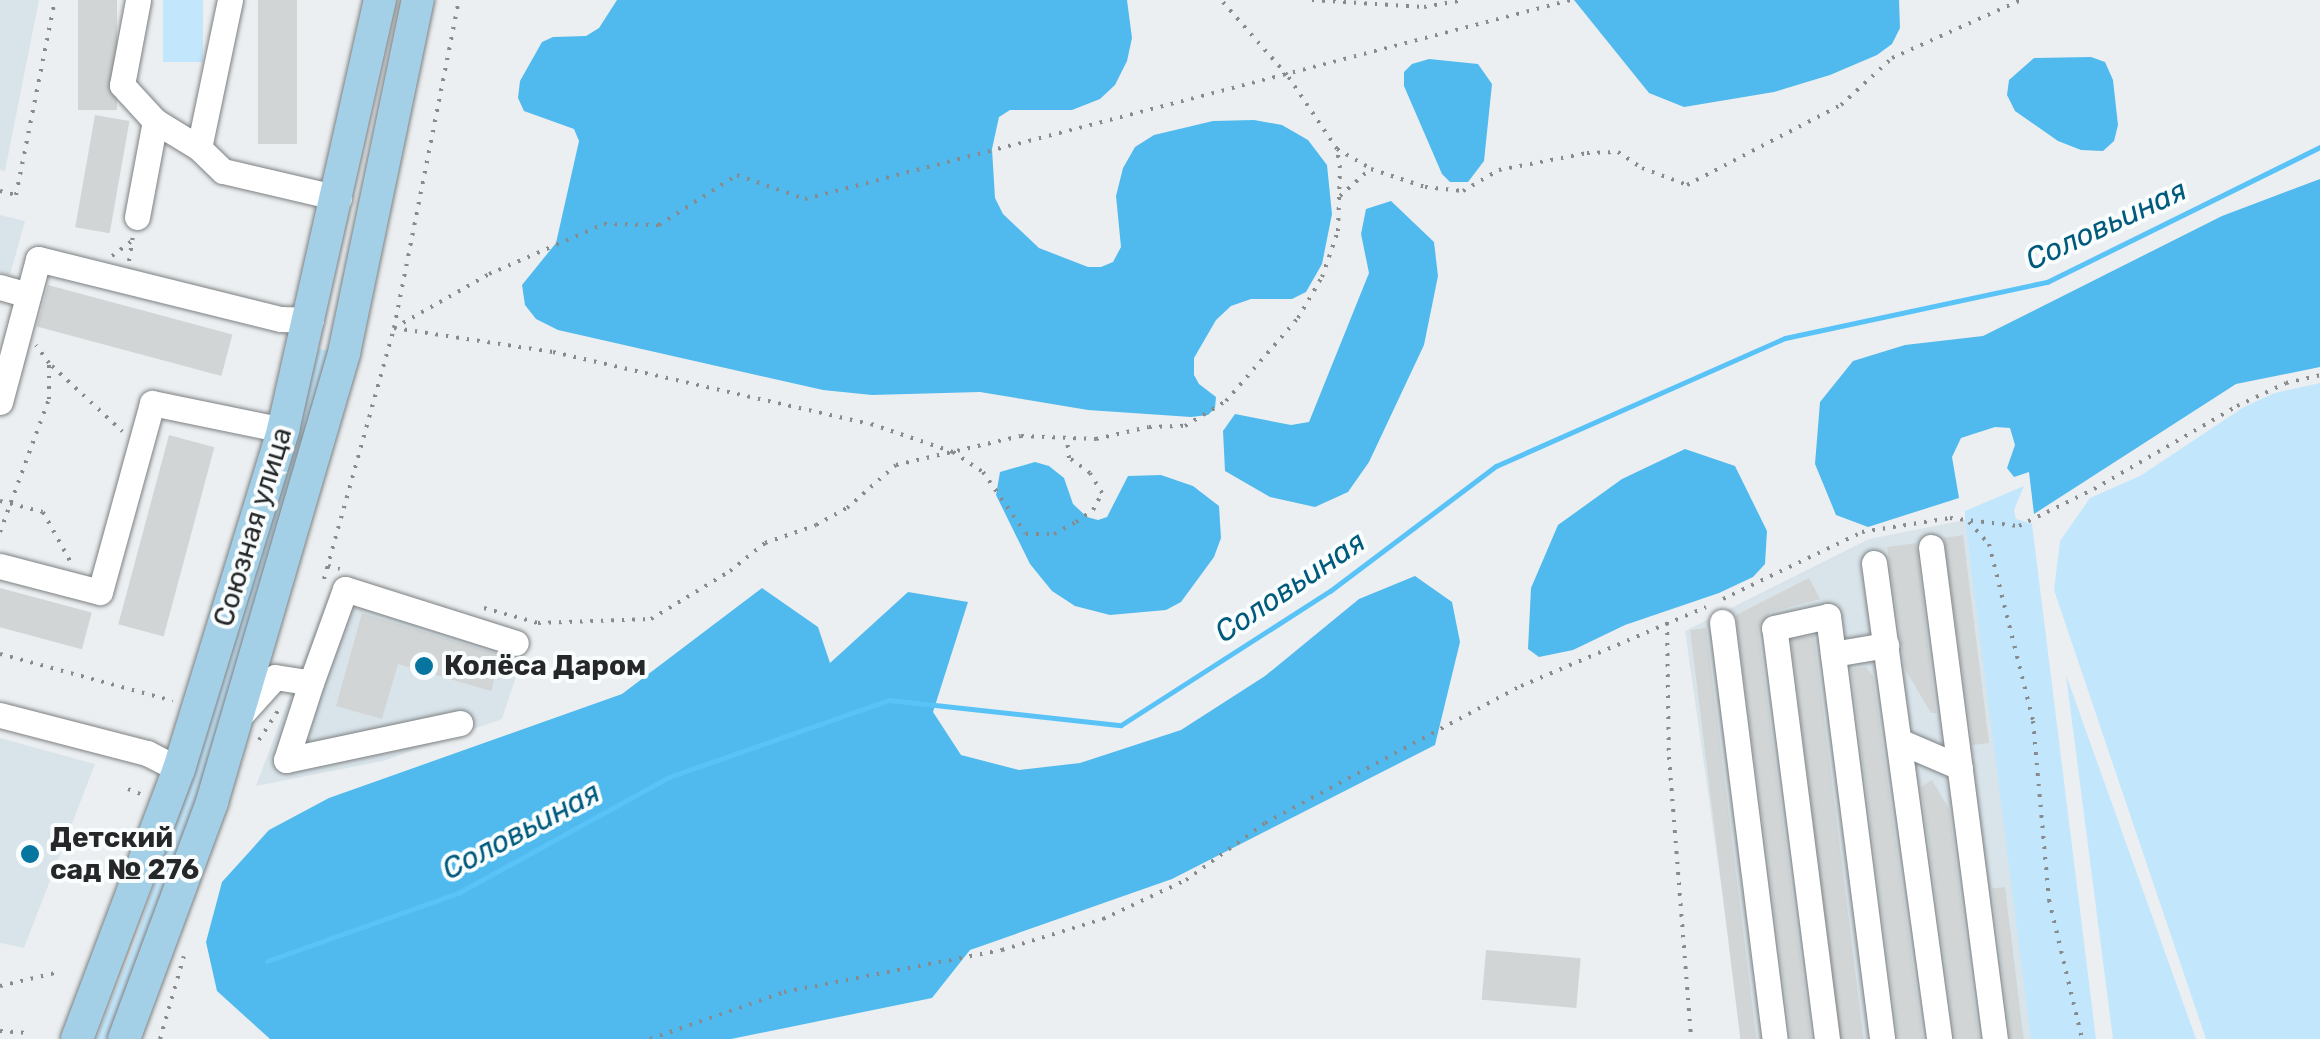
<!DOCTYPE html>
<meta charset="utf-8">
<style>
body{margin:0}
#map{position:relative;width:2320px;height:1039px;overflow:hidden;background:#eceff1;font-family:Rubik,sans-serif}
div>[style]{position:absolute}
.built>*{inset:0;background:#d9e4ea}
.green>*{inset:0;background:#c2e6fb;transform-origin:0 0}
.forest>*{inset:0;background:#50baee}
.stream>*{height:5px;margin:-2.5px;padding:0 2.5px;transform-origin:2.5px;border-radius:2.5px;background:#59c3f7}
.building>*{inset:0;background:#d2d5d6;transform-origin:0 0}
.path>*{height:4px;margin-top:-2px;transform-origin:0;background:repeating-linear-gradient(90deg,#888a8c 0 2.5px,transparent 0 10.5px)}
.roads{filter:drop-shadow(0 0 2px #7d8082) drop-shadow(0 0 2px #7d8082)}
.minor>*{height:25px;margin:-12.5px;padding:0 12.5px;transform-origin:12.5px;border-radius:12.5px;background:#fff}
.major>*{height:32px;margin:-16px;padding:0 16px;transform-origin:16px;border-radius:16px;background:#a4d0e7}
.dots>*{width:28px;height:28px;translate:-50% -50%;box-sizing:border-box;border:5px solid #f9fdfe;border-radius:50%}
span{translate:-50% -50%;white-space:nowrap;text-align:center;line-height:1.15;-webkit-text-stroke:8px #f9fdfe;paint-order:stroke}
.street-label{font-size:28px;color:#262728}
.poi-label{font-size:28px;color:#262728;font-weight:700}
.left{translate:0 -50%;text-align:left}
.water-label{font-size:30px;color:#005a7c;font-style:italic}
</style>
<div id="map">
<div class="built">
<div style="clip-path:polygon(0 0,39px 0,5px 171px,0 170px)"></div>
<div style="clip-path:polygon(0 215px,25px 221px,10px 275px,0 273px)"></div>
<div style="clip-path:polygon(1965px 520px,2033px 1039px,1743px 1039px,1685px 631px,1869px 539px)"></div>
<div style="clip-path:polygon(329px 592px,525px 650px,502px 719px,383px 761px,256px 786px)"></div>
<div style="clip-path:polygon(0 738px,95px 764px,24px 948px,0 943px)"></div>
</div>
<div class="green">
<div style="left:163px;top:0;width:40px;height:62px"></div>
<div style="clip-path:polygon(319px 349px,334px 352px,257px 632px,113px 1039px,96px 1039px,135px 942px,221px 689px)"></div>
<div style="clip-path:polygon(2320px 383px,2320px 1039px,2206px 1039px,2054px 590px,2060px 541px,2090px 498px,2140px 476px,2244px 407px,2275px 393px)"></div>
<div style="clip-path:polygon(2024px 486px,2014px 510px,2016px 519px,2032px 524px,2096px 1039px,2031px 1039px,1965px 520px,1965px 511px)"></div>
<div style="clip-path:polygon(2066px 675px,2196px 1039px,2113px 1039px)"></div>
</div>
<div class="forest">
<div style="clip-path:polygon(617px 0,1127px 0,1132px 38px,1127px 61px,1115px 85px,1100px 99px,1072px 110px,1010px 110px,999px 117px,992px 149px,995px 198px,1003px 214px,1039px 248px,1088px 267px,1101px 267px,1113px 262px,1121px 247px,1116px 196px,1123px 168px,1135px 147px,1154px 135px,1213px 121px,1254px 120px,1282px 125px,1308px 140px,1327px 165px,1332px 214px,1322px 264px,1306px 292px,1292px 299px,1251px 299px,1231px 306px,1216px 320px,1194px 358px,1194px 375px,1199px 384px,1216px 397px,1215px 408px,1208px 415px,1191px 417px,1088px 410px,980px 392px,872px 395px,823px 390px,558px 330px,536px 319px,525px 305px,522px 285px,556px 243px,579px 141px,574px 129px,524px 111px,518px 98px,520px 81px,542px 42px,553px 37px,586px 36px,599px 28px)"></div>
<div style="clip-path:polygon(1574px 0,1899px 0,1900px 28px,1892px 44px,1877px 55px,1830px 75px,1774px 92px,1684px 107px,1649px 93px)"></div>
<div style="clip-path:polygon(2091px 57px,2105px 62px,2113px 80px,2118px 125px,2114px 141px,2103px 151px,2081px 150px,2058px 141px,2015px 111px,2007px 95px,2009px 80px,2034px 58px)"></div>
<div style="clip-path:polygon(1429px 59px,1478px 64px,1492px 84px,1484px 161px,1468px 182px,1450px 182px,1442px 174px,1404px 86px,1404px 72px,1412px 64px)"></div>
<div style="clip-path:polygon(2320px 179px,2320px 367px,2236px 384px,2034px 514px,2029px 472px,2014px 477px,2007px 468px,2015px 445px,2010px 428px,1995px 427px,1961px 438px,1952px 457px,1959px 498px,1868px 527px,1836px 515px,1815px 464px,1820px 402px,1853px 361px,1905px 345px,1983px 336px,2222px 216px)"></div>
<div style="clip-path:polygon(1391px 201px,1434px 242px,1438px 276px,1424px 345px,1369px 462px,1348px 492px,1315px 507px,1270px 497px,1225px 471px,1223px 431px,1235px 414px,1291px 425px,1309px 422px,1369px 273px,1361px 234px,1366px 209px)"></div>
<div style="clip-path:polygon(1685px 449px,1735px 466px,1767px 531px,1765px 564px,1753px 577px,1719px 593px,1625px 625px,1573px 650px,1539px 657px,1528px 649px,1531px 588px,1558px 525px,1622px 479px)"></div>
<div style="clip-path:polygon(1035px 462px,1049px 466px,1064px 478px,1073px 504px,1087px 517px,1098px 520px,1107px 517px,1128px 476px,1161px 475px,1193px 486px,1219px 506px,1221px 538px,1214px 557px,1181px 602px,1166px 610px,1110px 615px,1075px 606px,1052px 591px,1030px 564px,996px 495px,1000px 472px)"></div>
<div style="clip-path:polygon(1415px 576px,1452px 602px,1460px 642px,1435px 745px,1172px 879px,970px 950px,932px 998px,731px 1039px,270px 1039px,217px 991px,206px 942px,222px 882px,269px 830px,329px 798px,622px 694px,762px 588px,818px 627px,830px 663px,908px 592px,968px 602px,933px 712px,961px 755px,1019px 770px,1080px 763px,1181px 730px,1265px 676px,1359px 599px)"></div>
</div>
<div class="stream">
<div style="left:267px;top:961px;width:203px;rotate:-19.6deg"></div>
<div style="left:458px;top:893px;width:241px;rotate:-28.8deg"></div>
<div style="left:669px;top:777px;width:233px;rotate:-19.3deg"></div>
<div style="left:889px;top:700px;width:233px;rotate:6.2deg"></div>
<div style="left:1121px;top:725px;width:248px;rotate:-32.7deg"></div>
<div style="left:1330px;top:591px;width:208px;rotate:-37deg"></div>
<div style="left:1496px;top:466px;width:316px;rotate:-23.9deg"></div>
<div style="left:1785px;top:338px;width:268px;rotate:-12.1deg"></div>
<div style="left:2047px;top:282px;width:305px;rotate:-26.3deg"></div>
</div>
<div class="building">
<div style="left:78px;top:0;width:39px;height:110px"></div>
<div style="left:258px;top:0;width:39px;height:144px"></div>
<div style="left:95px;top:115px;width:35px;height:114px;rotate:10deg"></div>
<div style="left:48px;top:285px;width:191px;height:43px;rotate:15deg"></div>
<div style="left:169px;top:435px;width:47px;height:196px;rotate:15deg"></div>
<div style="clip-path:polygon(1963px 535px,1989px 743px,1973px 745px,1944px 538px)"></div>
<div style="clip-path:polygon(1916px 543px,1936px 713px,1931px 713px,1905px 669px,1887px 547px)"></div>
<div style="clip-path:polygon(1809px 578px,1820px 599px,1770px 612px,1758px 629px,1811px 1039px,1791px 1039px,1736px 615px)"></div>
<div style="left:0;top:588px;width:95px;height:38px;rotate:15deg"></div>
<div style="clip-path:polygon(362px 613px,501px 655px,491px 691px,398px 664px,382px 719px,336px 706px)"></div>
<div style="left:1706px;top:628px;width:414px;height:16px;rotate:83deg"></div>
<div style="left:1814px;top:636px;width:406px;height:23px;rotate:83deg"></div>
<div style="clip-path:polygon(1866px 667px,1873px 676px,1923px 1039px,1898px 1039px,1851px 669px)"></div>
<div style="clip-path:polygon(1932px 780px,1949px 809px,1979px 1039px,1955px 1039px,1921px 787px)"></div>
<div style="left:2005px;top:887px;width:153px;height:13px;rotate:83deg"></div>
<div style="left:1486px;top:950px;width:95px;height:50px;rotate:5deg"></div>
</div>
<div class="path">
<div style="left:1312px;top:0;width:112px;rotate:3.6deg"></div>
<div style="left:1424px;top:7px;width:39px;rotate:-10deg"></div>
<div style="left:1337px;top:149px;width:39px;rotate:30deg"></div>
<div style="left:1371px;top:169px;width:57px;rotate:18.4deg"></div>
<div style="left:1425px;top:187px;width:38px;rotate:6deg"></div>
<div style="left:1463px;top:191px;width:42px;rotate:-30.3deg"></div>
<div style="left:1499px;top:170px;width:90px;rotate:-10.9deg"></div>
<div style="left:1587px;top:153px;width:31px;rotate:-2deg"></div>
<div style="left:1618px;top:152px;width:29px;rotate:34deg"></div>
<div style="left:1642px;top:168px;width:48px;rotate:20.7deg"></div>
<div style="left:1687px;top:185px;width:174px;rotate:-27.5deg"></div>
<div style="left:1841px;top:105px;width:69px;rotate:-42.7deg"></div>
<div style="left:1892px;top:58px;width:141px;rotate:-24.2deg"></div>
<div style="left:0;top:191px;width:16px;rotate:14deg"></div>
<div style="left:16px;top:195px;width:199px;rotate:-78.7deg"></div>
<div style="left:1340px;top:196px;width:40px;rotate:-42deg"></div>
<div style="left:112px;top:256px;width:25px;rotate:-37deg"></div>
<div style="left:129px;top:261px;width:25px;rotate:-81deg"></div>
<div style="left:394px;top:328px;width:109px;rotate:-29.6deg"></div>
<div style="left:489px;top:274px;width:125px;rotate:-23.5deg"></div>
<div style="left:604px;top:224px;width:55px;rotate:1deg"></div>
<div style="left:659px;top:225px;width:93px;rotate:-32.7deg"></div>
<div style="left:737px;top:175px;width:72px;rotate:19.4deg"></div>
<div style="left:805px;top:199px;width:791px;rotate:-14.56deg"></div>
<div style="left:394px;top:328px;width:161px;rotate:8.6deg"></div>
<div style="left:553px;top:352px;width:326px;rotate:12.8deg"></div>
<div style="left:871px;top:424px;width:87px;rotate:18.9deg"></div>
<div style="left:953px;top:452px;width:36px;rotate:34deg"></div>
<div style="left:983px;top:472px;width:75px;rotate:55.3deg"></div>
<div style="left:1026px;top:534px;width:28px"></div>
<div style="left:1054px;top:534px;width:25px;rotate:-29deg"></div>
<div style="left:1076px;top:522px;width:21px;rotate:-35deg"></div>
<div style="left:1093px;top:510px;width:19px;rotate:-62deg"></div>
<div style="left:1102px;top:493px;width:23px;rotate:-121deg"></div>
<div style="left:1090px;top:473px;width:26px;rotate:-144deg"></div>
<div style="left:1069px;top:458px;width:18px;rotate:-96deg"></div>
<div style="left:52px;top:366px;width:96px;rotate:42.9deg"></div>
<div style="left:0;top:501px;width:44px;rotate:14.3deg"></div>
<div style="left:43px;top:512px;width:56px;rotate:61.1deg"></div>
<div style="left:1969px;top:522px;width:30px;rotate:48deg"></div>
<div style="left:1989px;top:544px;width:182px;rotate:76deg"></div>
<div style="left:2033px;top:721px;width:180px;rotate:84.9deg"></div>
<div style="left:2049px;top:900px;width:143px;rotate:76.6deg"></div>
<div style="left:0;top:532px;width:142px;rotate:-69.8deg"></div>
<div style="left:49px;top:399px;width:36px;rotate:-90deg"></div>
<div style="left:49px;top:363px;width:22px;rotate:-126deg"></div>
<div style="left:328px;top:566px;width:12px;rotate:14deg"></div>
<div style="left:324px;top:579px;width:261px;rotate:-74.4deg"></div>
<div style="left:394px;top:328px;width:334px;rotate:-78.8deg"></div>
<div style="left:1723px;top:599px;width:154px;rotate:-25.7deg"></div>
<div style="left:1862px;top:532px;width:89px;rotate:-9deg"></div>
<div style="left:1950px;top:518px;width:69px;rotate:6.6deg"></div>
<div style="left:2019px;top:526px;width:84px;rotate:-26.3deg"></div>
<div style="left:2094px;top:489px;width:165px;rotate:-30.1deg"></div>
<div style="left:2237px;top:406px;width:54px;rotate:-25.1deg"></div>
<div style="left:2286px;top:383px;width:35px;rotate:-13deg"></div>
<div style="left:484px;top:608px;width:56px;rotate:15.5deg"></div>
<div style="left:538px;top:623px;width:113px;rotate:-2deg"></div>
<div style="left:651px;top:619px;width:92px;rotate:-31.3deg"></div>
<div style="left:730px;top:571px;width:45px;rotate:-38.7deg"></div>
<div style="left:765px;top:543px;width:54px;rotate:-19.4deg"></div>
<div style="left:816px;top:525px;width:35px;rotate:-29deg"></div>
<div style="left:847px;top:508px;width:65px;rotate:-41.3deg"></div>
<div style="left:896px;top:465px;width:128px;rotate:-13.1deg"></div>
<div style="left:1021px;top:436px;width:75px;rotate:2.3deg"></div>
<div style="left:1096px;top:439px;width:54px;rotate:-12.8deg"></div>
<div style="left:1149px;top:427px;width:36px;rotate:-2deg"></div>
<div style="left:1185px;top:426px;width:48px;rotate:-31.4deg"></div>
<div style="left:1226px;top:401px;width:110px;rotate:-49.1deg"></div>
<div style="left:1298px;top:318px;width:48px;rotate:-59.7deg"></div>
<div style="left:1322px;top:277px;width:49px;rotate:-70.8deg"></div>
<div style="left:1338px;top:231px;width:63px;rotate:-88.2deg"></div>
<div style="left:1340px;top:168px;width:19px;rotate:-99deg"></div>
<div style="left:1337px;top:149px;width:89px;rotate:-124deg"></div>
<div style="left:1287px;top:75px;width:100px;rotate:-131.3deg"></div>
<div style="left:1667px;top:622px;width:135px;rotate:89.2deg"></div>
<div style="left:1669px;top:757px;width:283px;rotate:85.5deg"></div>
<div style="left:0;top:654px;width:179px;rotate:15.2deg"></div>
<div style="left:259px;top:740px;width:35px;rotate:-57deg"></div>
<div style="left:128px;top:789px;width:18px;rotate:22deg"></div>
<div style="left:0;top:986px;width:57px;rotate:-13.3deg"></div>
<div style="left:0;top:1031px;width:31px;rotate:4deg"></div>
<div style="left:160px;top:1039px;width:86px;rotate:-73.9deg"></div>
<div style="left:650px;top:1039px;width:142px;rotate:-19.3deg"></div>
<div style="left:784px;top:992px;width:222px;rotate:-10.9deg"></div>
<div style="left:1002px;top:950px;width:106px;rotate:-17.1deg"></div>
<div style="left:1103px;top:919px;width:92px;rotate:-25.2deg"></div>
<div style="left:1186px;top:880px;width:97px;rotate:-35.8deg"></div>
<div style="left:1265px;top:823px;width:290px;rotate:-28.2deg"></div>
<div style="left:1521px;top:686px;width:201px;rotate:-23.1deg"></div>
</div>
<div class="roads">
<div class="minor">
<div style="left:230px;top:0;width:151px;rotate:101.8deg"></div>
<div style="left:199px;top:148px;width:33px;rotate:44deg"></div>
<div style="left:223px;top:171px;width:119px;rotate:13.1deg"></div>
<div style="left:155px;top:121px;width:52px;rotate:31.5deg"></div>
<div style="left:137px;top:217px;width:98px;rotate:-79.4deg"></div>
<div style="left:155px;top:121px;width:49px;rotate:-132.5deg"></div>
<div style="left:122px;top:85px;width:86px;rotate:-79.3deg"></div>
<div style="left:0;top:287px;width:29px;rotate:16deg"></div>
<div style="left:0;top:402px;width:148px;rotate:-75.1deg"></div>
<div style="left:38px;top:259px;width:250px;rotate:13.9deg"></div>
<div style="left:281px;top:319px;width:30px;rotate:2deg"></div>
<div style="left:1931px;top:547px;width:496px;rotate:82.6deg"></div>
<div style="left:1874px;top:563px;width:480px;rotate:82.2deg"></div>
<div style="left:0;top:566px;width:103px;rotate:14.6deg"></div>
<div style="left:100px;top:592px;width:196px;rotate:-74.6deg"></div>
<div style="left:152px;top:403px;width:134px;rotate:11.6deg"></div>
<div style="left:1722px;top:622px;width:420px;rotate:82.8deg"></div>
<div style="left:1833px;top:654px;width:54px;rotate:-9.6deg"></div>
<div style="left:311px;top:683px;width:100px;rotate:-70.1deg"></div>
<div style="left:345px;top:589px;width:179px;rotate:17.5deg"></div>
<div style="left:0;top:715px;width:152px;rotate:14.5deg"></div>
<div style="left:147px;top:753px;width:36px;rotate:27deg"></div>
<div style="left:240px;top:716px;width:52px;rotate:-48.1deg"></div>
<div style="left:275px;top:677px;width:36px;rotate:9deg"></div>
<div style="left:311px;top:683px;width:81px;rotate:108deg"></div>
<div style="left:286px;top:760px;width:178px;rotate:-12deg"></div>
<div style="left:1899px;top:741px;width:66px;rotate:23.1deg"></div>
<div style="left:1827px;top:1039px;width:414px;rotate:-97.3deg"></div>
<div style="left:1774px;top:628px;width:55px;rotate:-12.5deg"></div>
<div style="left:1828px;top:616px;width:426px;rotate:82.7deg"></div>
</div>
<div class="major">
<div style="left:77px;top:1039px;width:289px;rotate:-69.3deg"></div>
<div style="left:179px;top:769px;width:355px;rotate:-72.9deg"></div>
<div style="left:283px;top:430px;width:441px;rotate:-77.3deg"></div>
<div style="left:124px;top:1039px;width:253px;rotate:-69.6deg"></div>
<div style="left:212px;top:802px;width:468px;rotate:-73.6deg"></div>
<div style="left:344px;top:353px;width:361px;rotate:-78.2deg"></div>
</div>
</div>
<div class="dots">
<div style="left:424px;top:666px;background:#0675a0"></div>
<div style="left:30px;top:854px;background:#0675a0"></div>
</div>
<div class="street-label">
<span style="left:253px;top:527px;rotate:-73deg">Союзная улица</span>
</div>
<div class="poi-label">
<span class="left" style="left:444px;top:666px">Колёса Даром</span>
<span class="left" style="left:50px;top:854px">Детский<br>сад № 276</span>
</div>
<div class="water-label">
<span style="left:2106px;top:225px;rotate:-25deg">Соловьиная</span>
<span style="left:1290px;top:587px;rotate:-34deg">Соловьиная</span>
<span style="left:521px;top:831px;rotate:-28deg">Соловьиная</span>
</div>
</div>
